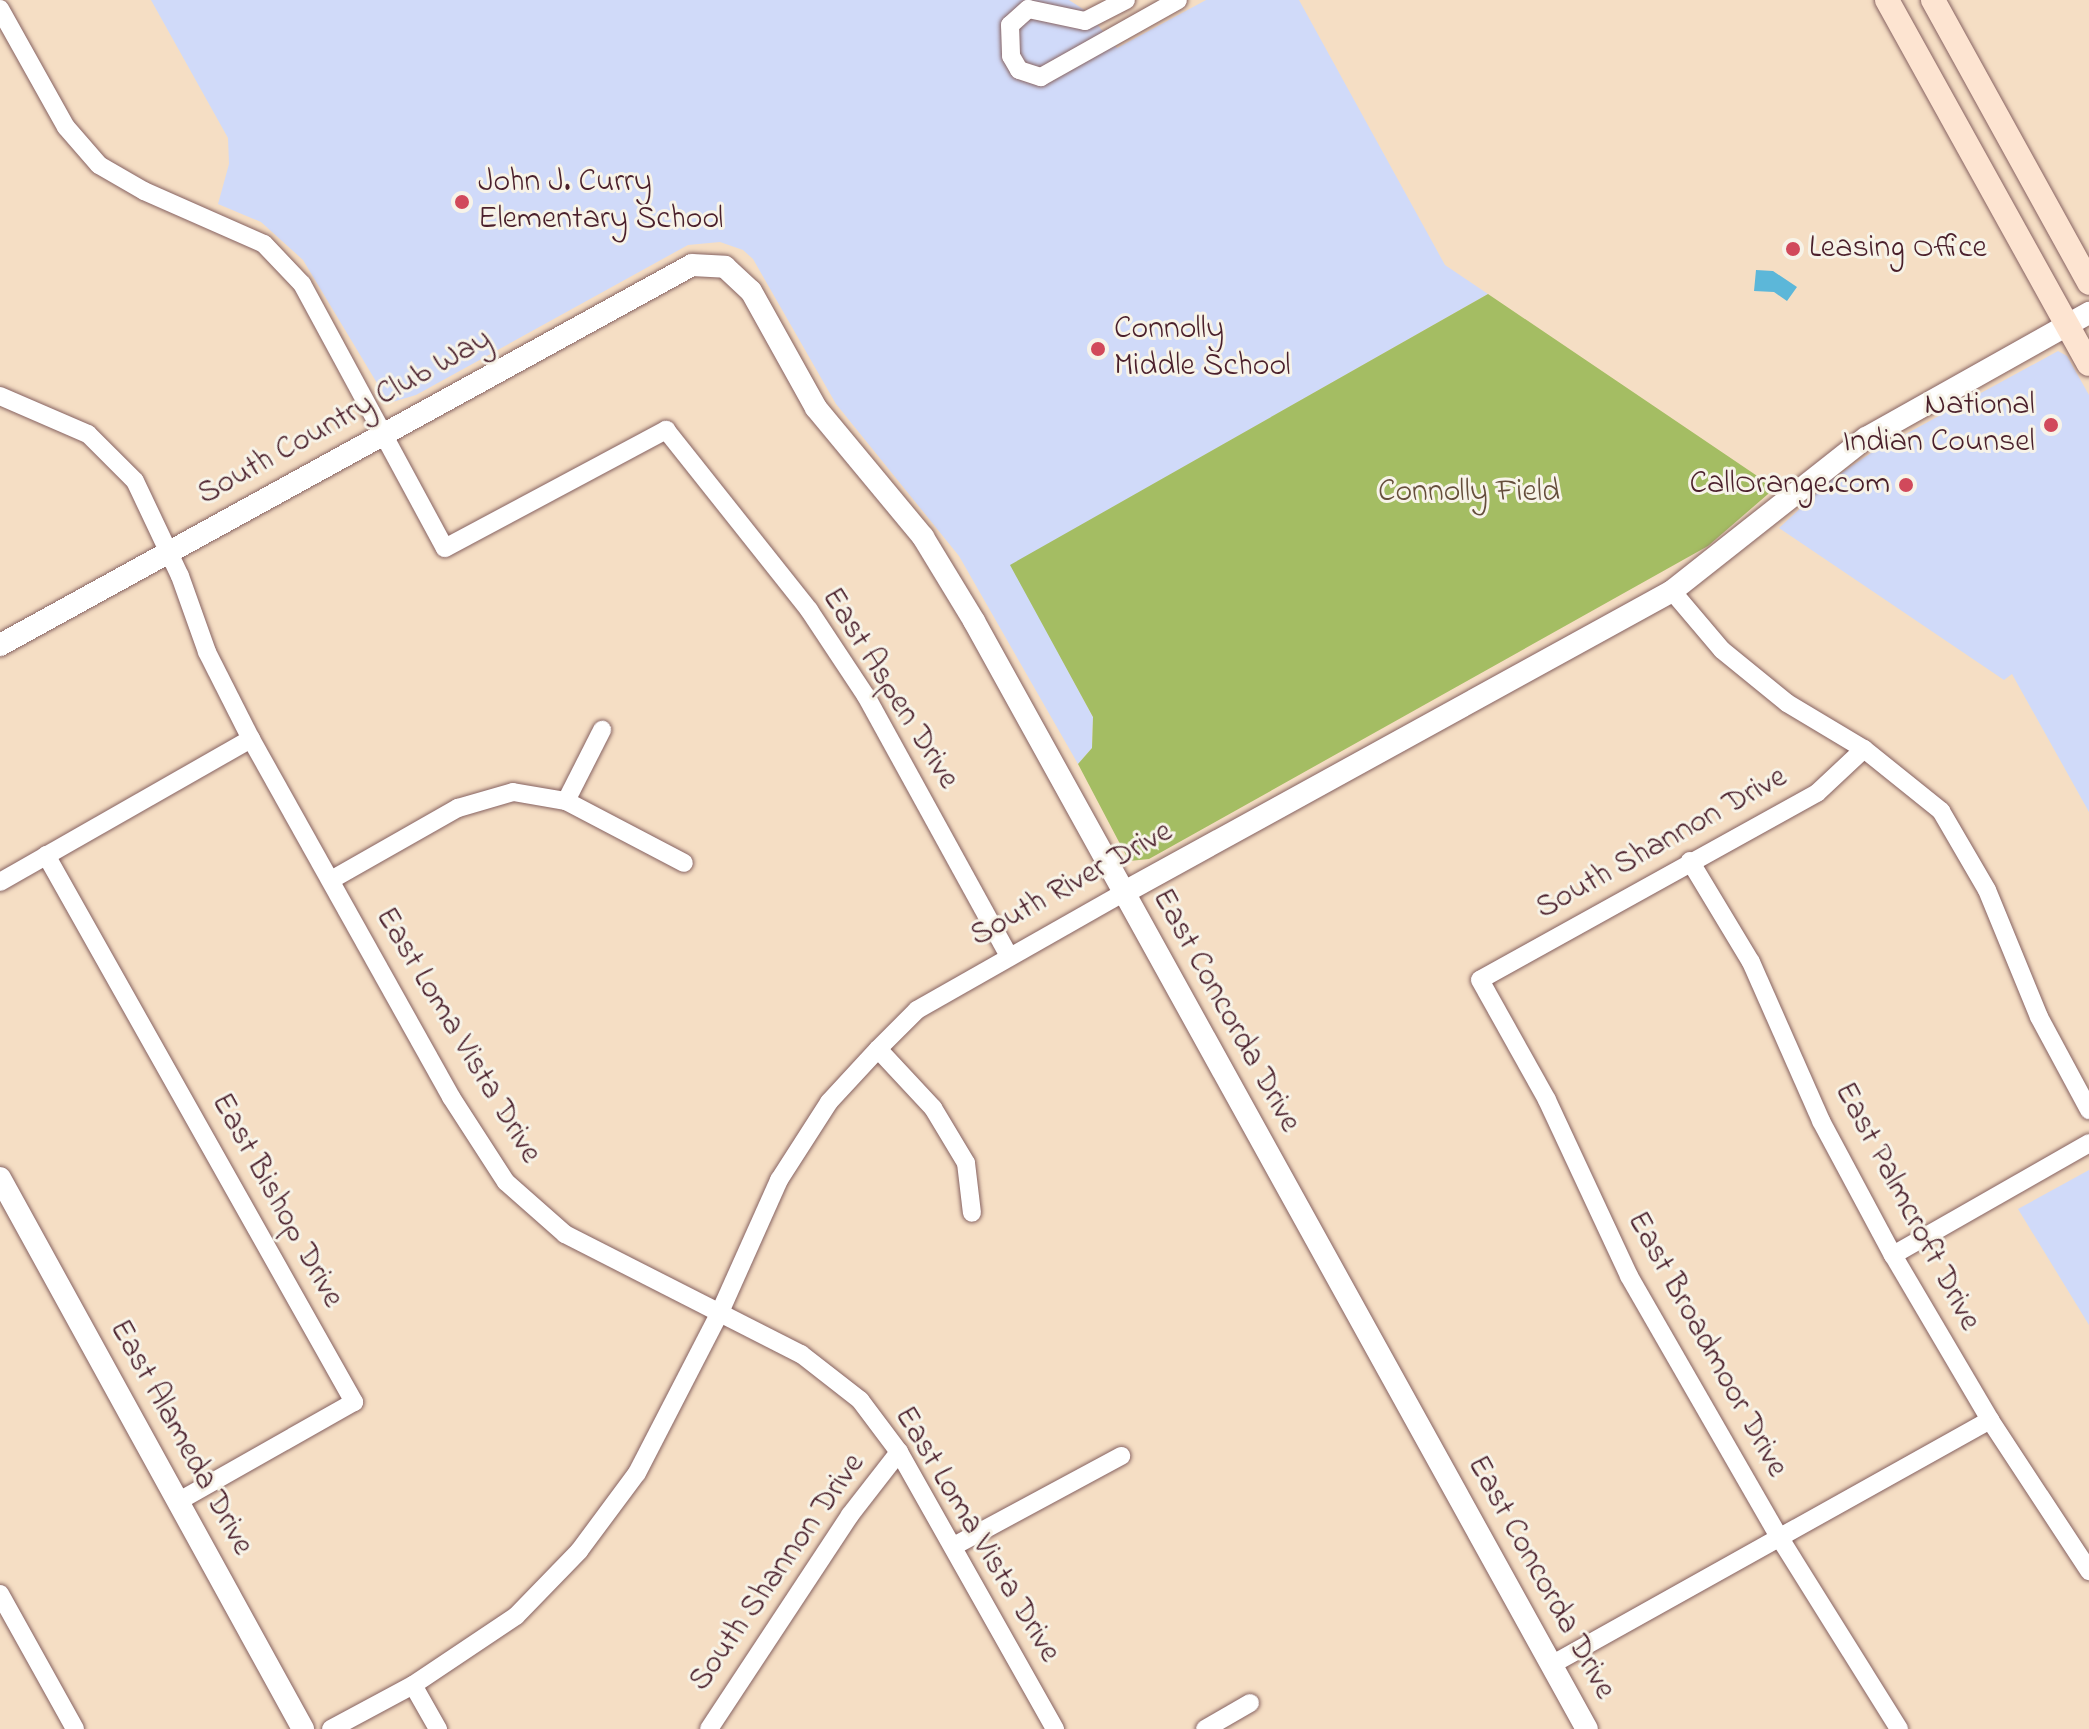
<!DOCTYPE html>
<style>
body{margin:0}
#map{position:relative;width:2089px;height:1729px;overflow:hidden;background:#f5dec4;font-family:"Indie Flower",sans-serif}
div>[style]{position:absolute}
.built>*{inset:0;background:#d0daf9}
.green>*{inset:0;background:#a4bd63}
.water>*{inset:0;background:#5cb7d9}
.roads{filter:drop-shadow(0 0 2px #866261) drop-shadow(0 0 2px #866261)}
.minor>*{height:18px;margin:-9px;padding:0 9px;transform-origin:9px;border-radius:9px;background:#fff}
.tertiary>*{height:22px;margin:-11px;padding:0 11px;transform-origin:11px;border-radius:11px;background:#fff}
.secondary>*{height:24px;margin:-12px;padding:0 12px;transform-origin:12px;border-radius:12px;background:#fde4d1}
.dots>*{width:22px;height:22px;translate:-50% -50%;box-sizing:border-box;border:4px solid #f7f3e8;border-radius:50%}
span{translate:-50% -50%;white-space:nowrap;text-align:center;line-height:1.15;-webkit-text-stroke:6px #f7f3e8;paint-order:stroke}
.poi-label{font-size:32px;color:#4a1f2b}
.left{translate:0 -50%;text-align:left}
.right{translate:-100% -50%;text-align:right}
.street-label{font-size:32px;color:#4a1f2b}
.park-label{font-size:32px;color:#654e3c}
</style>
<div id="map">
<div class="built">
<div style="clip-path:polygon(151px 0,1069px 0,1086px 11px,1117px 48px,1206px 0,1299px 0,1445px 265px,1488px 294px,1011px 565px,1093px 717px,1092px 748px,1078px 764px,959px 556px,836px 404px,753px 259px,743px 250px,720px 242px,688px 245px,416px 395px,389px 403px,303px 260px,261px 222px,218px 204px,229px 164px,228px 138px)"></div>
<div style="clip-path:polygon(2058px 351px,2067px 356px,2089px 395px,2089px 812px,2012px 674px,2004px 680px,1779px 528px,1831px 480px,1871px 453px)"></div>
<div style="clip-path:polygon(2089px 1170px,2089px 1325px,2018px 1209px)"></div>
</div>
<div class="green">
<div style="clip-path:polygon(1488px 294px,1775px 488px,1708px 546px,1149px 859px,1129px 861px,1078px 764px,1092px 748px,1093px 717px,1010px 565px)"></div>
</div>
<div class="water">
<div style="clip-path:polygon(1756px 270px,1773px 271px,1797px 287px,1787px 301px,1774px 292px,1754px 291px)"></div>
</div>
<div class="roads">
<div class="minor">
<div style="left:1126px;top:0;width:46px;rotate:152.9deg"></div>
<div style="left:1085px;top:21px;width:58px;rotate:-168.1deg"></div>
<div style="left:1028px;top:9px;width:24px;rotate:138deg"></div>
<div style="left:1010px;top:25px;width:31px;rotate:88deg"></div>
<div style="left:1011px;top:56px;width:16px;rotate:60deg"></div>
<div style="left:1019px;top:70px;width:23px;rotate:18deg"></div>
<div style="left:1041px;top:77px;width:157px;rotate:-29.3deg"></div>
<div style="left:0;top:9px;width:135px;rotate:60.8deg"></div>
<div style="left:66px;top:127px;width:50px;rotate:49deg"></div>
<div style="left:99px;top:165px;width:52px;rotate:30deg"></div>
<div style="left:144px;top:191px;width:131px;rotate:23.8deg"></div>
<div style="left:264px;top:244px;width:55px;rotate:46.5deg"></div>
<div style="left:302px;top:284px;width:300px;rotate:61.6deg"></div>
<div style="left:445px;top:548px;width:251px;rotate:-28.1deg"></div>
<div style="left:666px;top:430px;width:230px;rotate:51.5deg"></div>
<div style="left:809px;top:610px;width:103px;rotate:56.5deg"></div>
<div style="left:866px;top:696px;width:297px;rotate:61.2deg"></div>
<div style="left:0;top:396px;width:96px;rotate:23.4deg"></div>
<div style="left:88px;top:434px;width:66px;rotate:45deg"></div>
<div style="left:135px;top:481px;width:105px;rotate:64.7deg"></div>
<div style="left:180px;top:576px;width:81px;rotate:70.4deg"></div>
<div style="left:207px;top:652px;width:97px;rotate:63.2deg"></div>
<div style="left:251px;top:739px;width:410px;rotate:60.8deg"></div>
<div style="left:451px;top:1097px;width:101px;rotate:57.1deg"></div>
<div style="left:506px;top:1182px;width:79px;rotate:41.4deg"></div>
<div style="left:565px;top:1234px;width:265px;rotate:27deg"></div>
<div style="left:801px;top:1354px;width:75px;rotate:37.9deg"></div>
<div style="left:860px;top:1400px;width:65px;rotate:53.1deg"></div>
<div style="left:899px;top:1452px;width:318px;rotate:60.6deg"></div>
<div style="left:1672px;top:591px;width:77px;rotate:49.7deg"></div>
<div style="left:1722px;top:650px;width:84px;rotate:39.2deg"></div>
<div style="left:1787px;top:703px;width:90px;rotate:30.9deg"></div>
<div style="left:1864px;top:749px;width:99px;rotate:38.8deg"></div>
<div style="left:1941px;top:811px;width:91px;rotate:59.8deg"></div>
<div style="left:1987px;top:890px;width:137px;rotate:67.7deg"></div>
<div style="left:2039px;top:1017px;width:106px;rotate:61.7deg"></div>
<div style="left:1864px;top:749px;width:64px;rotate:136.9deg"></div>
<div style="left:1817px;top:793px;width:385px;rotate:151deg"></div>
<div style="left:1480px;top:980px;width:137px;rotate:60.8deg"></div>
<div style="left:1547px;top:1100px;width:194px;rotate:65deg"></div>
<div style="left:1629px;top:1276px;width:305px;rotate:60.1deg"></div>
<div style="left:1781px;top:1540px;width:223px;rotate:58deg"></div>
<div style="left:566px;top:801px;width:80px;rotate:-63.1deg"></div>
<div style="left:46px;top:855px;width:628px;rotate:60.62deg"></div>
<div style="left:354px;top:1402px;width:201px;rotate:150.5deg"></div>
<div style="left:1690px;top:861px;width:118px;rotate:58.9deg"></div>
<div style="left:1751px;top:962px;width:174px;rotate:66.2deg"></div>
<div style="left:1821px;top:1121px;width:152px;rotate:61.8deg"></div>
<div style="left:1893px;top:1255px;width:191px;rotate:59.5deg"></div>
<div style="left:1990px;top:1420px;width:181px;rotate:56.7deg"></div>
<div style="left:331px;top:880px;width:146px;rotate:-29.6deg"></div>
<div style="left:458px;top:808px;width:57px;rotate:-16.2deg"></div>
<div style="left:513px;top:792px;width:54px;rotate:9.6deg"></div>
<div style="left:566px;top:801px;width:133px;rotate:27.7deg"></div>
<div style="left:0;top:882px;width:289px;rotate:-29.7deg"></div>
<div style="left:878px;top:1049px;width:81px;rotate:47deg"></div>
<div style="left:933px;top:1108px;width:64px;rotate:59deg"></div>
<div style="left:966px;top:1163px;width:50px;rotate:83.2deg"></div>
<div style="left:1893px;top:1255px;width:226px;rotate:-29.7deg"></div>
<div style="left:954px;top:1546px;width:190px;rotate:-28.3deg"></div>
<div style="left:0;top:1594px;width:154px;rotate:60.9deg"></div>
<div style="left:1551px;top:1665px;width:503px;rotate:-29.17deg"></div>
<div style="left:413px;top:1685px;width:51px;rotate:60.4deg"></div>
<div style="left:331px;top:1729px;width:93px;rotate:-28.2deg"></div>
<div style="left:413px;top:1685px;width:124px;rotate:-33.8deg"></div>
<div style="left:516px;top:1616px;width:91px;rotate:-45.9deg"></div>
<div style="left:579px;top:1551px;width:97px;rotate:-53.4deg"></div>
<div style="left:637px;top:1473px;width:181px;rotate:-62.7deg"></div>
<div style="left:720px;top:1312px;width:145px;rotate:-65.9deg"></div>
<div style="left:779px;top:1180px;width:93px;rotate:-57.3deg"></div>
<div style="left:829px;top:1102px;width:72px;rotate:-47.2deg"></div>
<div style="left:878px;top:1049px;width:55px;rotate:-45deg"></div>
<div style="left:917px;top:1010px;width:237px;rotate:-29.6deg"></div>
<div style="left:709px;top:1729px;width:256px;rotate:-56.6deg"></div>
<div style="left:850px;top:1515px;width:80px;rotate:-52.1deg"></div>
<div style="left:1205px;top:1729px;width:52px;rotate:-30deg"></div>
</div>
<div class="tertiary">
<div style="left:0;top:645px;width:789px;rotate:-28.77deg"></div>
<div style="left:692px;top:265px;width:33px;rotate:3deg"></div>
<div style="left:725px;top:267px;width:35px;rotate:43deg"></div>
<div style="left:751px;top:291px;width:134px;rotate:60.9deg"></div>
<div style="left:816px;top:408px;width:168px;rotate:50.3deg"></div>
<div style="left:923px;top:537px;width:98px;rotate:58.7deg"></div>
<div style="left:974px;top:621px;width:1266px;rotate:61.05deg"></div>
<div style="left:1123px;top:893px;width:627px;rotate:-28.81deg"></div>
<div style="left:1672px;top:591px;width:247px;rotate:-38.3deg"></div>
<div style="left:1866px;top:438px;width:256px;rotate:-29.3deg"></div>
<div style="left:0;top:1178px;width:629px;rotate:61.19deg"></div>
</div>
<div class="secondary">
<div style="left:1887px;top:0;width:416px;rotate:61deg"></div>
<div style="left:1933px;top:0;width:323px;rotate:61.1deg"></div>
</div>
</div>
<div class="dots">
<div style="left:462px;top:202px;background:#d1495b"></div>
<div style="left:1793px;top:249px;background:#d1495b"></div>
<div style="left:1098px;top:349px;background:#d1495b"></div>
<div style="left:2051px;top:425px;background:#d1495b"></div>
<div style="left:1906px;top:485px;background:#d1495b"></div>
</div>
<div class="poi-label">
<span class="left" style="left:478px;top:202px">John J. Curry<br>Elementary School</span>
<span class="left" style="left:1809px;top:249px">Leasing Office</span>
<span class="left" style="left:1114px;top:349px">Connolly<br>Middle School</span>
<span class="right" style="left:2035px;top:425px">National<br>Indian Counsel</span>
<span class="right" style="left:1890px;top:485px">CallOrange.com</span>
</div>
<div class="street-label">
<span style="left:345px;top:418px;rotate:-29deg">South Country Club Way</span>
<span style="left:889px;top:689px;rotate:58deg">East Aspen Drive</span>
<span style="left:1662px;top:844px;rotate:-29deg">South Shannon Drive</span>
<span style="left:1072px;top:885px;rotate:-29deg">South River Drive</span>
<span style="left:1225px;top:1011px;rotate:61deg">East Concorda Drive</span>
<span style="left:457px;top:1036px;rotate:59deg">East Loma Vista Drive</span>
<span style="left:276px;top:1201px;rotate:61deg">East Bishop Drive</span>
<span style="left:1906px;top:1207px;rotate:62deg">East Palmcroft Drive</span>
<span style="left:1706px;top:1345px;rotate:61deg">East Broadmoor Drive</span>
<span style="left:180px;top:1438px;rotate:61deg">East Alameda Drive</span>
<span style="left:976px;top:1535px;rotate:59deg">East Loma Vista Drive</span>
<span style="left:778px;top:1573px;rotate:-55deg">South Shannon Drive</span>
<span style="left:1540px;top:1578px;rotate:61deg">East Concorda Drive</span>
</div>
<div class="park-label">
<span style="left:1469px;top:493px">Connolly Field</span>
</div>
</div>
